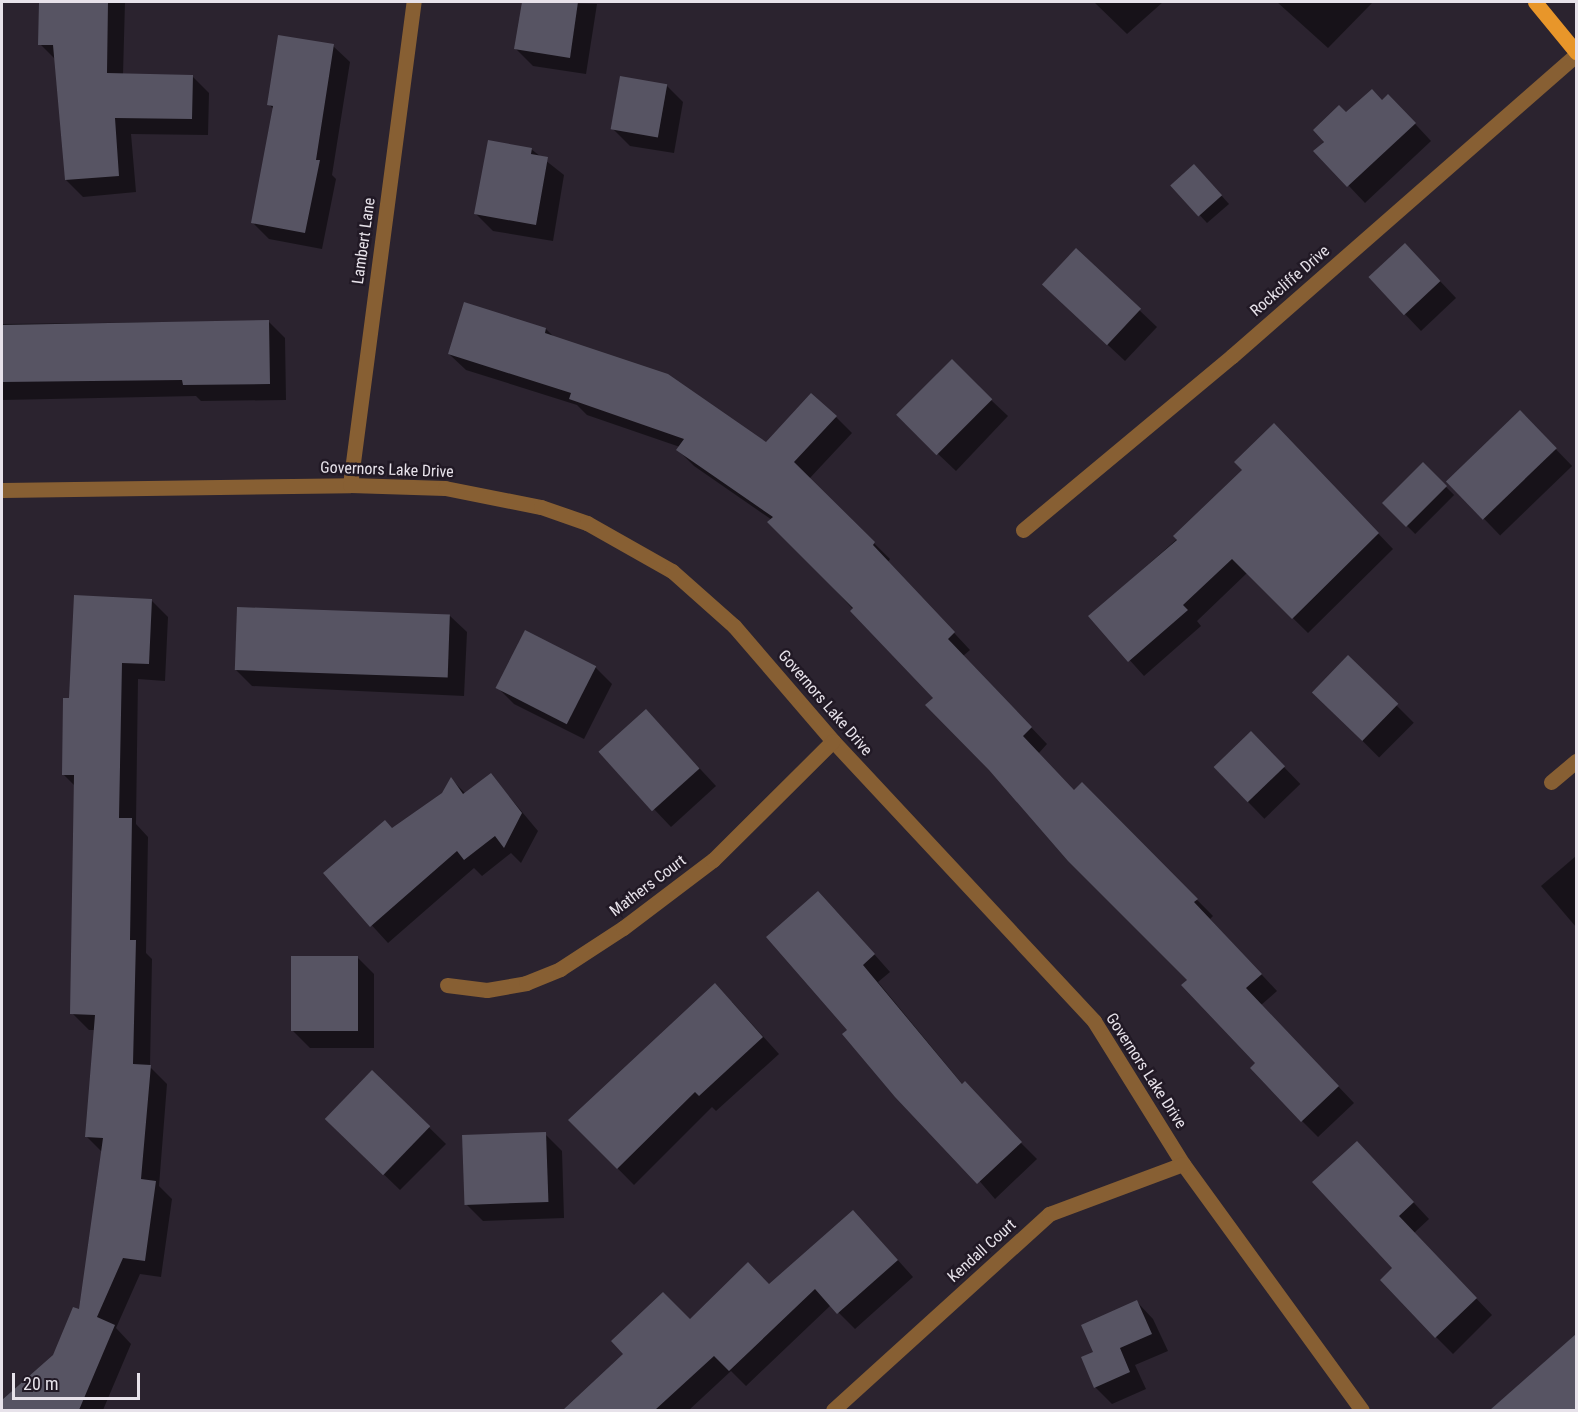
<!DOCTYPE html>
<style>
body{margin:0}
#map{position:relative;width:1578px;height:1412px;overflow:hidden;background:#2b232f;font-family:"Roboto Condensed",sans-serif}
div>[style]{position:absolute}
.shadow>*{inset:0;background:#0007;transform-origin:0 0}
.building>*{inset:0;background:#575463;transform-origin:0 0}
.street>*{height:15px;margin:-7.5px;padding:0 7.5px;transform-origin:7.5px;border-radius:7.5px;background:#875f33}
.primary>*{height:15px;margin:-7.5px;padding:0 7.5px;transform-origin:7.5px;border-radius:7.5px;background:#e8962a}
span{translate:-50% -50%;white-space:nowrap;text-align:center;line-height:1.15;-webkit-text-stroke:5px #211925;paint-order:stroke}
.street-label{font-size:16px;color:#e7e2ea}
.frame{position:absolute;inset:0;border:3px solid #e7e2ea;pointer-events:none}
.scale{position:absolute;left:12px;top:1373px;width:128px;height:27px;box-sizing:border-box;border:3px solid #e7e2ea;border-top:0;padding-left:8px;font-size:18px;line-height:21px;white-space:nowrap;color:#e7e2ea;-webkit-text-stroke:4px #211925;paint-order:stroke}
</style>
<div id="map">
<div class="shadow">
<div style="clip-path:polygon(43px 2px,125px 2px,123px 75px,192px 76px,209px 93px,208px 135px,131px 134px,136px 192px,83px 197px,66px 180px,56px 60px,40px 44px)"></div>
<div style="clip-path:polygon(523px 2px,597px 4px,586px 74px,533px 66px,516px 49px)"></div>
<div style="clip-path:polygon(1094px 2px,1163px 2px,1127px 34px)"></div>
<div style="clip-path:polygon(1277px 2px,1373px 2px,1328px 48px)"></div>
<div style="clip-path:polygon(333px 46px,350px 62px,332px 175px,336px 179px,322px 249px,269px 239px,252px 222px,274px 110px,269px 104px)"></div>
<div style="clip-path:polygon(666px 85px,683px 102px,674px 153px,630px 146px,613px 129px)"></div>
<div style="clip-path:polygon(1383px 102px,1405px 113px,1431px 141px,1365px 203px,1316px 151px,1346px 114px)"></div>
<div style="clip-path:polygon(531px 149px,564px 175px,553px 241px,493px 231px,476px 214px)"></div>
<div style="clip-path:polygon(1202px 174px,1229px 204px,1207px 223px,1172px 185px)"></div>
<div style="clip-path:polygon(1076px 250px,1157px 327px,1125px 361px,1061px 301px)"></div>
<div style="clip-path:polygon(1422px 262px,1456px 298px,1421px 331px,1370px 277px)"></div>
<div style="clip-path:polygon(268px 321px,285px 338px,286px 400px,201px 401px,196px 396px,2px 400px,2px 324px)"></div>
<div style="clip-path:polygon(546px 329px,555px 338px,766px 444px,836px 417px,852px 433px,809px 479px,890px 559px,888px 562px,970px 650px,963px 656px,1047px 744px,1038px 754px,1074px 792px,1082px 784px,1213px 916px,1210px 919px,1277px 991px,1261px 1005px,1354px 1103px,1318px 1137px,1302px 1121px,1189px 980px,772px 520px,694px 466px,678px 450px,680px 447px,587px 415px,577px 405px,466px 370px,449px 354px)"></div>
<div style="clip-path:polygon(991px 400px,1008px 416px,956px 471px,916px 433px)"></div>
<div style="left:1520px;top:412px;width:75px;height:100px;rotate:46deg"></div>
<div style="clip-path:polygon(1289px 440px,1393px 549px,1308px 633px,1247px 573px,1197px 621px,1201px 626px,1144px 676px,1090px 616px)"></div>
<div style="left:1423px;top:464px;width:44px;height:55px;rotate:45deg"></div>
<div style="clip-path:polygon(151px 600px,168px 617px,165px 681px,138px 679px,136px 824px,148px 837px,146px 953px,152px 959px,150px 1067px,167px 1084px,159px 1186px,172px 1199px,161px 1277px,140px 1274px,116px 1328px,131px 1344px,103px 1410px,2px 1410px,2px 1402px,54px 1356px,80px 1311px,102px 1152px,86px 1136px,95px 1030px,89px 1030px,72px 1013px,76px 787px,63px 774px,70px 699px)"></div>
<div style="clip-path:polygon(450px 616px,467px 632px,464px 696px,252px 686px,235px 669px)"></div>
<div style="left:1348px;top:657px;width:93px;height:49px;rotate:45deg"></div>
<div style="clip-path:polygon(595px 667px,612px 684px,584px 739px,514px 704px,497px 687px)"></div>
<div style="clip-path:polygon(662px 728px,716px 786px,671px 827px,600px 752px)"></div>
<div style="left:1251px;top:733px;width:71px;height:50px;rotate:46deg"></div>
<div style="clip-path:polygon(491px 775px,538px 831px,521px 863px,511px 853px,482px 876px,474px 868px,388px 943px,325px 874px,444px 794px,451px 779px,466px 794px)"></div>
<div style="clip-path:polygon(1576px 856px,1576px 927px,1541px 886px)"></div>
<div style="clip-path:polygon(835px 910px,890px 972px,878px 982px,963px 1085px,1037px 1159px,995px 1199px,849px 1030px)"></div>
<div style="clip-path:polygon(357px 957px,374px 974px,374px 1048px,310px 1048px,293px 1031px)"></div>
<div style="clip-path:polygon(732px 1002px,779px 1054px,716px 1111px,712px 1107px,634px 1185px,570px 1120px)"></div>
<div style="clip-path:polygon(372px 1072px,446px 1144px,400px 1190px,344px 1136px)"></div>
<div style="clip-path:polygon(545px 1134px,562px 1151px,564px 1218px,483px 1221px,466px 1204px)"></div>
<div style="clip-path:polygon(1374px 1160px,1429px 1219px,1414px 1233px,1492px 1315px,1453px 1354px,1436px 1337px,1394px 1268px)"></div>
<div style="clip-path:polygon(869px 1228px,913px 1277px,855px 1329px,831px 1305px,746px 1386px,731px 1371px,689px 1410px,579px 1410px,572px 1404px,690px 1321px,770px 1286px)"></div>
<div style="clip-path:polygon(1137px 1302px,1153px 1319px,1168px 1351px,1135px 1365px,1146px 1389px,1112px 1404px,1095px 1387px,1095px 1352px)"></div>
<div style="clip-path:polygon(1576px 1336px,1576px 1410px,1494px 1410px,1493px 1409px)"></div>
</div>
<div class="building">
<div style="clip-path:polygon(39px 2px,108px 2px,107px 73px,193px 75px,192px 119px,115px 118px,119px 176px,65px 180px,53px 45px,38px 45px)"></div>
<div style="clip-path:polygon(522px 2px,578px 2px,570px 58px,514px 49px)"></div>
<div style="clip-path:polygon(278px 35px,334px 44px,316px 160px,320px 160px,305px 233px,251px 223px,273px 106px,267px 105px)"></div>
<div style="left:620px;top:76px;width:48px;height:54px;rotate:10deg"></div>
<div style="clip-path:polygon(1372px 89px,1382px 100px,1388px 94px,1416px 123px,1347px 187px,1313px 151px,1324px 142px,1313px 130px,1339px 105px,1346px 112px)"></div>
<div style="clip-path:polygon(488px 140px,532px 148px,531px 154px,548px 157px,536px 225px,474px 214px)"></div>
<div style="left:1194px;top:164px;width:42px;height:32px;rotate:48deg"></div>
<div style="left:1405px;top:243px;width:52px;height:50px;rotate:47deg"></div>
<div style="left:1076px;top:248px;width:89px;height:50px;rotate:43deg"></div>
<div style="clip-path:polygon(464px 302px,546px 328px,545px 333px,668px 374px,766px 442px,811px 393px,837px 416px,794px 462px,875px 542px,873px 545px,955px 632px,948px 639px,1032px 727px,1023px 736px,1074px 790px,1082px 782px,1198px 899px,1194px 902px,1262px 974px,1246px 988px,1339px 1086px,1301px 1122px,1250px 1068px,1255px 1063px,1181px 985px,1187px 980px,1068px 861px,989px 770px,925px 705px,933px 698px,850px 611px,853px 608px,767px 522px,773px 517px,676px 450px,684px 439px,569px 399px,571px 393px,448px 354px)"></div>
<div style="clip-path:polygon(269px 320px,270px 384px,183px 385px,182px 380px,2px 382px,2px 325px)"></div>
<div style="left:952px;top:359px;width:57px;height:79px;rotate:45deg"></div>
<div style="left:1520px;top:410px;width:53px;height:103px;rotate:46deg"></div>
<div style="clip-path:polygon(1274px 423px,1379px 533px,1292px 619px,1232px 559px,1183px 605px,1188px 610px,1128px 662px,1088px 616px,1177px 540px,1173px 536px,1242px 470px,1234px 462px)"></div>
<div style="left:1423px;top:462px;width:34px;height:58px;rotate:45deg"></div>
<div style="clip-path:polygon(74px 595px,152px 599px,149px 664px,122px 663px,119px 818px,132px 818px,130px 940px,136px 940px,133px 1064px,151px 1065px,141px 1179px,156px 1181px,145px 1261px,123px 1258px,97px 1317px,115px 1325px,79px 1410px,2px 1410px,2px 1400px,53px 1355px,73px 1307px,79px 1309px,103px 1138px,85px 1137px,95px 1015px,70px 1014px,74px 775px,62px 775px,63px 698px,69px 698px)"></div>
<div style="left:237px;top:607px;width:213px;height:63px;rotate:2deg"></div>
<div style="left:525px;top:630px;width:80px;height:65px;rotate:27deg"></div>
<div style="left:1348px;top:655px;width:70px;height:52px;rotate:44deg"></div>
<div style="left:646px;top:709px;width:80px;height:64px;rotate:48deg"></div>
<div style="left:1251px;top:731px;width:49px;height:52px;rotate:46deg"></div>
<div style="clip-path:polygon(491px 773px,522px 813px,504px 848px,495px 836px,464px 860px,457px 851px,370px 927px,323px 873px,385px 820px,392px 828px,442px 793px,451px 777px,463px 794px)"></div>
<div style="clip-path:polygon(818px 891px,875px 954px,863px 965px,962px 1084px,965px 1081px,1022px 1142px,977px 1184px,895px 1097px,842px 1034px,847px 1030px,766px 937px)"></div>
<div style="left:291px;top:956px;width:67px;height:75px"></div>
<div style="clip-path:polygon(715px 983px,763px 1037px,699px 1096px,695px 1092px,617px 1169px,568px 1120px)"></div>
<div style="left:372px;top:1070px;width:81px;height:68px;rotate:44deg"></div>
<div style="left:546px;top:1132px;width:70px;height:84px;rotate:88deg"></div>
<div style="clip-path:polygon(1357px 1141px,1414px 1202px,1399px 1216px,1477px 1298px,1435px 1338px,1380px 1280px,1392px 1268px,1312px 1182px)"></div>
<div style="clip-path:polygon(853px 1210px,898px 1260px,837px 1314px,815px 1289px,729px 1371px,714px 1356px,655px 1410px,563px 1410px,623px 1354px,611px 1341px,663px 1292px,690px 1319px,748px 1262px,769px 1284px)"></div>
<div style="clip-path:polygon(1137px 1300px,1152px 1334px,1120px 1348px,1130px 1372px,1094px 1388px,1081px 1357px,1093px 1352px,1081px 1325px)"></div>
<div style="clip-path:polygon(1576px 1334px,1576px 1410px,1490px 1410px)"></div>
</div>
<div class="street">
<div style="left:350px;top:485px;width:487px;rotate:-82.5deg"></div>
<div style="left:2px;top:490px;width:348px;rotate:-0.8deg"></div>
<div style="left:350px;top:485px;width:95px;rotate:1.8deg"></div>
<div style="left:445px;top:488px;width:98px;rotate:11.2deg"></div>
<div style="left:541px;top:507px;width:49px;rotate:19.2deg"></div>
<div style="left:587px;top:523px;width:98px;rotate:29.5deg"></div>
<div style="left:672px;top:571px;width:83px;rotate:41.6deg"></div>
<div style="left:734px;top:626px;width:152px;rotate:49.3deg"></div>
<div style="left:833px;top:741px;width:383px;rotate:47deg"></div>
<div style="left:1094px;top:1021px;width:168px;rotate:58.1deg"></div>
<div style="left:1183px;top:1164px;width:304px;rotate:54deg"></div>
<div style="left:1023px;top:530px;width:272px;rotate:-39.8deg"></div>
<div style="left:1232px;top:356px;width:457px;rotate:-41.2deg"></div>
<div style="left:1551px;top:782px;width:33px;rotate:-40deg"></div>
<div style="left:447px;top:985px;width:40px;rotate:7.1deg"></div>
<div style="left:487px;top:990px;width:40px;rotate:-10deg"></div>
<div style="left:526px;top:983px;width:37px;rotate:-22deg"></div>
<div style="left:560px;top:969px;width:75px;rotate:-33.1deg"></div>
<div style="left:623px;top:928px;width:113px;rotate:-37.1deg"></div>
<div style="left:713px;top:860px;width:169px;rotate:-44.8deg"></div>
<div style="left:833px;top:1410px;width:292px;rotate:-42.2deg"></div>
<div style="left:1049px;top:1214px;width:143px;rotate:-20.5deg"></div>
</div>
<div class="primary">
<div style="left:1535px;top:2px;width:65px;rotate:50.6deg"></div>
</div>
<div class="street-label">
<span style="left:364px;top:241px;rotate:-82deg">Lambert Lane</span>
<span style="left:1290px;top:281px;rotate:-41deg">Rockcliffe Drive</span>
<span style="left:387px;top:470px;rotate:2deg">Governors Lake Drive</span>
<span style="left:825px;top:703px;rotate:49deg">Governors Lake Drive</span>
<span style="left:648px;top:886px;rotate:-37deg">Mathers Court</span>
<span style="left:1146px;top:1071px;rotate:57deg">Governors Lake Drive</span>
<span style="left:982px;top:1251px;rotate:-42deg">Kendall Court</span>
</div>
<div class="frame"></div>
<div class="scale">20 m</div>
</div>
